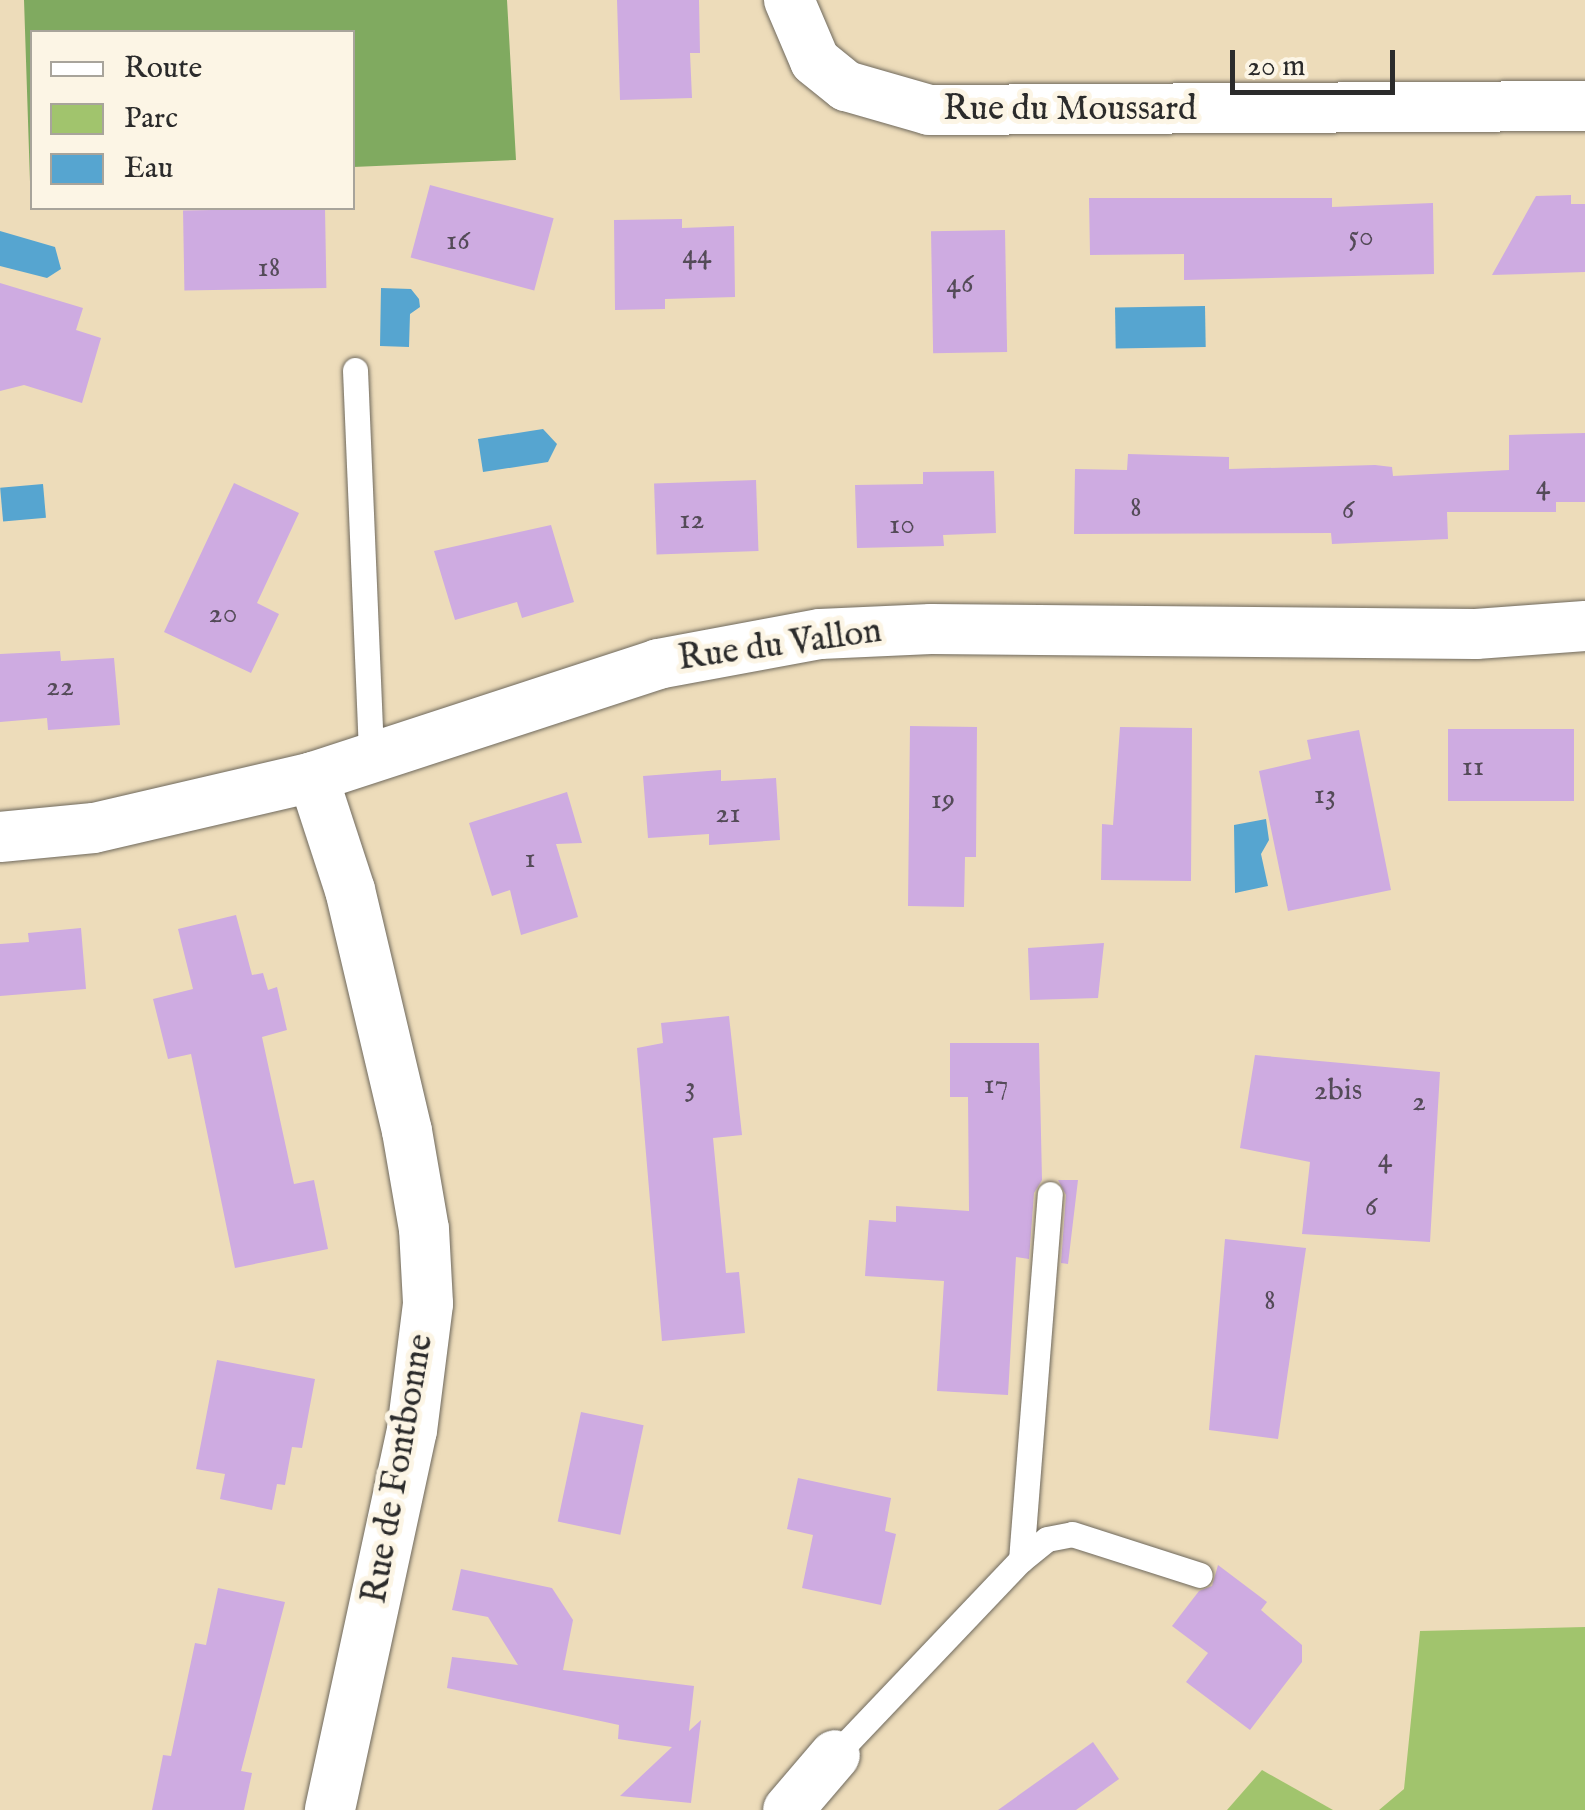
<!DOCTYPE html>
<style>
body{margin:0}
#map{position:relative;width:1585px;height:1810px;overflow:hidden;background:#eddcba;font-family:"IM FELL English",serif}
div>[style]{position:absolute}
.green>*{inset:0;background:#a1c46d}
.forest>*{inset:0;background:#80aa60}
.water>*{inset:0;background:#56a5d0;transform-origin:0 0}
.building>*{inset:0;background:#ceabe1;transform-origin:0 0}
.roads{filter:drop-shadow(0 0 2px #6f695d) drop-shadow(0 0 2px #6f695d)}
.service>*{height:25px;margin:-12.5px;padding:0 12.5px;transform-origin:12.5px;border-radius:12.5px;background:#fff}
.minor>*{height:50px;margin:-25px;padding:0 25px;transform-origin:25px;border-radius:25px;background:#fff}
span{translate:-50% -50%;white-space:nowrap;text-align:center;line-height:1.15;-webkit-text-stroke:10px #fcf5e5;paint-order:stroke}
.number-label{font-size:30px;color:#544b58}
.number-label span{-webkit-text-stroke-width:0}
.street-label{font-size:35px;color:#2b2b2b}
.legend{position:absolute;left:30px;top:30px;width:325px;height:180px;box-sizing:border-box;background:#fcf5e5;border:2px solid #a8a49b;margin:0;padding:12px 18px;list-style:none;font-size:30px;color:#2b2b2b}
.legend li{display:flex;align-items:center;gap:20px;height:50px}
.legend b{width:50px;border:2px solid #a8a49b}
.scale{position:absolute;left:1230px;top:50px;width:165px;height:45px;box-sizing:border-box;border:5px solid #2b2b2b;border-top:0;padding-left:12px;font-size:30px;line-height:35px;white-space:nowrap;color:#2b2b2b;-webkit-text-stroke:8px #fcf5e5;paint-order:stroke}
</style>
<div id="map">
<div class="green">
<div style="clip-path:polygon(1585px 1627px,1585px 1810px,1379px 1810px,1404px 1789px,1420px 1631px)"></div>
<div style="clip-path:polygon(1262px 1770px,1333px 1810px,1227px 1810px)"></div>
</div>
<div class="forest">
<div style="clip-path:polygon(24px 0,507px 0,516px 160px,353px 167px,352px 32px,32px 32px,30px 182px)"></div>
</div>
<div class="water">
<div style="clip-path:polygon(0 231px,55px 247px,61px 269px,47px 278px,0 266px)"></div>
<div style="clip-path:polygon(381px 288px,411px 289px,419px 299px,420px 307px,410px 314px,409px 347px,380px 346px)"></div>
<div style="left:1205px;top:306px;width:41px;height:90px;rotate:89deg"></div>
<div style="clip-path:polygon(543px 429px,557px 444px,548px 462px,483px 472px,478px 439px)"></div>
<div style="left:43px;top:484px;width:34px;height:43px;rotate:85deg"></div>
<div style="clip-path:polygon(1266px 819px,1269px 840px,1261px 854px,1268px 886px,1235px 893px,1234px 825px)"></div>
</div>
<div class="building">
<div style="clip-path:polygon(617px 0,699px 0,700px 53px,690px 53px,692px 98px,620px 100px)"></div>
<div style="left:430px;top:185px;width:128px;height:75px;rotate:15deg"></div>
<div style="clip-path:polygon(1571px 195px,1571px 204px,1585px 204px,1585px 272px,1492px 275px,1536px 196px)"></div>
<div style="clip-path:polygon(1089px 198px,1332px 198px,1332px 207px,1433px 203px,1434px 274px,1184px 280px,1184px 254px,1090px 255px)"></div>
<div style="left:325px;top:208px;width:80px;height:142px;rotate:89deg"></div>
<div style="clip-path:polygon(682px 219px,682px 228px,734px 226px,735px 297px,665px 299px,665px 309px,615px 310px,614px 220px)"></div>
<div style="left:1005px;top:230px;width:122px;height:74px;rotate:89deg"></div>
<div style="clip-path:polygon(0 283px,83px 308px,76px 330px,101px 338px,82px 403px,24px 385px,0 391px)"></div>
<div style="clip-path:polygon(1585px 433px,1585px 502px,1556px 502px,1556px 512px,1447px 512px,1448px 539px,1332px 544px,1331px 533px,1074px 534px,1075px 469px,1127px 470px,1128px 454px,1229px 457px,1229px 469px,1375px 465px,1392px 467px,1393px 476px,1509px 470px,1509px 435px)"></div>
<div style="clip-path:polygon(994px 471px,996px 533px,943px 535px,944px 546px,857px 548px,855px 485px,923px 484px,923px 472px)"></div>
<div style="left:756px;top:480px;width:71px;height:102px;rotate:88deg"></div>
<div style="clip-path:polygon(234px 483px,299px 513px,257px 603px,279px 614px,251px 673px,164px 632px)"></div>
<div style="clip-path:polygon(551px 525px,574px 602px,522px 618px,517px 602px,455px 620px,434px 551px)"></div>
<div style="clip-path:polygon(60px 651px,61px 661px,114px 658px,120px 725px,48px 730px,47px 718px,0 722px,0 654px)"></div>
<div style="clip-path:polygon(910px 726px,977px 727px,976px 857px,965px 857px,964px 907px,908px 906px)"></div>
<div style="clip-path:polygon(1120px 727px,1192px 728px,1191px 881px,1101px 880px,1102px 824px,1113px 825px)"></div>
<div style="left:1448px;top:729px;width:126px;height:72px"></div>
<div style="clip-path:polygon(1359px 730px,1391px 890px,1288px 911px,1259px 771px,1311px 759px,1307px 740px)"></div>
<div style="clip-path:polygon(721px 770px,721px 781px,776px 778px,780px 840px,709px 845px,709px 834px,648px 838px,643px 776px)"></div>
<div style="clip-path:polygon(567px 792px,582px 843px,556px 844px,578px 917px,521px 935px,510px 890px,492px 896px,469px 823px)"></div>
<div style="clip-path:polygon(236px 915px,252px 975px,263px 973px,268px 990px,277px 987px,287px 1030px,262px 1037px,294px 1184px,314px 1180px,328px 1249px,235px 1268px,191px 1054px,168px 1059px,153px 999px,193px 989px,178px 929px)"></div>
<div style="clip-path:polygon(81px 928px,86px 989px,0 996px,0 944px,29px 942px,28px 933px)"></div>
<div style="clip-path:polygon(1104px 943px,1098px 998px,1030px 1000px,1028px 948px)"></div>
<div style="clip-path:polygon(729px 1016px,742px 1135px,713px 1138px,726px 1273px,739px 1272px,745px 1333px,662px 1341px,637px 1048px,663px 1043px,661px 1023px)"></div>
<div style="clip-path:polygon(950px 1043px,1039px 1043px,1042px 1180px,1034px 1193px,1029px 1259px,1016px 1257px,1008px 1395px,937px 1391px,944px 1281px,865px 1276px,869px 1220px,896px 1222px,896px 1206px,969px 1211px,968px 1097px,950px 1097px)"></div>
<div style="clip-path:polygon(1255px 1055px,1440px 1072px,1430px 1242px,1302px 1234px,1310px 1162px,1240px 1148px)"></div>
<div style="clip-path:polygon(1058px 1180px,1078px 1180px,1068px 1264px,1061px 1263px,1066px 1195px)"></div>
<div style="clip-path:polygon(1225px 1239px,1306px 1248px,1278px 1439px,1209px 1430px)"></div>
<div style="clip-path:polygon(217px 1360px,315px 1379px,302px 1448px,292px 1447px,285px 1485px,277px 1484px,272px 1510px,220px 1499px,225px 1474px,196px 1469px)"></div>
<div style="left:581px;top:1412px;width:64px;height:112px;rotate:12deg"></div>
<div style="clip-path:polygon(798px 1478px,891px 1498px,885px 1531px,896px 1534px,881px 1605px,802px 1588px,813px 1535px,787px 1529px)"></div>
<div style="clip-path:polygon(1218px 1565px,1267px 1602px,1261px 1610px,1302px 1645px,1302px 1662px,1250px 1730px,1186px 1682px,1208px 1653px,1172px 1626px,1199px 1591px,1212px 1586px)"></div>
<div style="clip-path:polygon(461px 1569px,552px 1588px,573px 1620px,563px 1670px,694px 1686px,689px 1731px,701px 1720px,691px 1803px,620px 1796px,672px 1747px,618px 1739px,619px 1725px,447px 1688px,452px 1657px,518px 1665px,488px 1617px,452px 1610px)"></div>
<div style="clip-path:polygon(218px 1588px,285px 1602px,241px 1771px,252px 1773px,244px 1810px,152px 1810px,163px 1755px,171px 1756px,195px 1643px,206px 1645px)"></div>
<div style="clip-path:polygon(1093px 1742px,1119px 1779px,1076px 1810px,998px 1810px)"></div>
</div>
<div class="roads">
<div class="service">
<div style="left:355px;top:370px;width:387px;rotate:87.6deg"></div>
<div style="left:1021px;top:1560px;width:33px;rotate:-39deg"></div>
<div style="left:1047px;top:1539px;width:25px;rotate:-11deg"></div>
<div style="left:1072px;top:1534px;width:134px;rotate:17.8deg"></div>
<div style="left:835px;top:1755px;width:269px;rotate:-46.4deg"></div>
<div style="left:1021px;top:1560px;width:367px;rotate:-85.5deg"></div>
</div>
<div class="minor">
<div style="left:789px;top:0;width:66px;rotate:66.9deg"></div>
<div style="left:815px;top:61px;width:40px;rotate:39deg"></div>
<div style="left:846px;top:86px;width:86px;rotate:16.1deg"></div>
<div style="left:929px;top:110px;width:656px;rotate:-0.35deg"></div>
<div style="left:313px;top:777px;width:119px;rotate:71.9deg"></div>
<div style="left:350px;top:890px;width:248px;rotate:76.7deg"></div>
<div style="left:407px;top:1131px;width:99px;rotate:80.2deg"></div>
<div style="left:424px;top:1229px;width:75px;rotate:86.9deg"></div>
<div style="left:428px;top:1304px;width:127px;rotate:97.2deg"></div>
<div style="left:412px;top:1430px;width:389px;rotate:102.2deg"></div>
<div style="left:0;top:837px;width:94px;rotate:-5.5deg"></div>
<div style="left:94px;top:828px;width:225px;rotate:-13.1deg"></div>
<div style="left:313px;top:777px;width:363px;rotate:-18.1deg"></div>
<div style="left:658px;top:664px;width:165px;rotate:-10.5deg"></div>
<div style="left:820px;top:634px;width:111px;rotate:-2.6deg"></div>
<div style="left:931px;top:629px;width:545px;rotate:0.53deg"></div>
<div style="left:1476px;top:634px;width:109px;rotate:-4.2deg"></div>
<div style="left:788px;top:1810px;width:72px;rotate:-49.5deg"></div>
</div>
</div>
<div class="number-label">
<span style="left:1361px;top:237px">50</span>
<span style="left:458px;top:241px">16</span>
<span style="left:697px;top:255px">44</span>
<span style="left:269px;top:268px">18</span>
<span style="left:960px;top:284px">46</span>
<span style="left:1543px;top:486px">4</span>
<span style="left:1136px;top:508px">8</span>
<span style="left:1348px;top:510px">6</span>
<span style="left:692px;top:520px">12</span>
<span style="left:902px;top:525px">10</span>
<span style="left:223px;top:614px">20</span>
<span style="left:60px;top:687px">22</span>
<span style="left:1473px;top:767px">11</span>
<span style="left:1325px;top:795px">13</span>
<span style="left:943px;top:800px">19</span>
<span style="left:728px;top:814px">21</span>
<span style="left:530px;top:859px">1</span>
<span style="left:996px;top:1085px">17</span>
<span style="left:690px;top:1087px">3</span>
<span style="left:1338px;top:1091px">2bis</span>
<span style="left:1419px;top:1102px">2</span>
<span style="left:1385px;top:1159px">4</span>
<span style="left:1371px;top:1207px">6</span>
<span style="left:1270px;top:1301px">8</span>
</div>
<div class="street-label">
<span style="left:1070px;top:110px">Rue du Moussard</span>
<span style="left:780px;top:646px;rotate:-8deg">Rue du Vallon</span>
<span style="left:399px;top:1469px;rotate:-80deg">Rue de Fontbonne</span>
</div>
<ul class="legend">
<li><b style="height:12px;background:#fff"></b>Route</li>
<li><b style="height:28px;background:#a1c46d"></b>Parc</li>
<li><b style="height:28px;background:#56a5d0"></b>Eau</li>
</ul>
<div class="scale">20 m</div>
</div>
